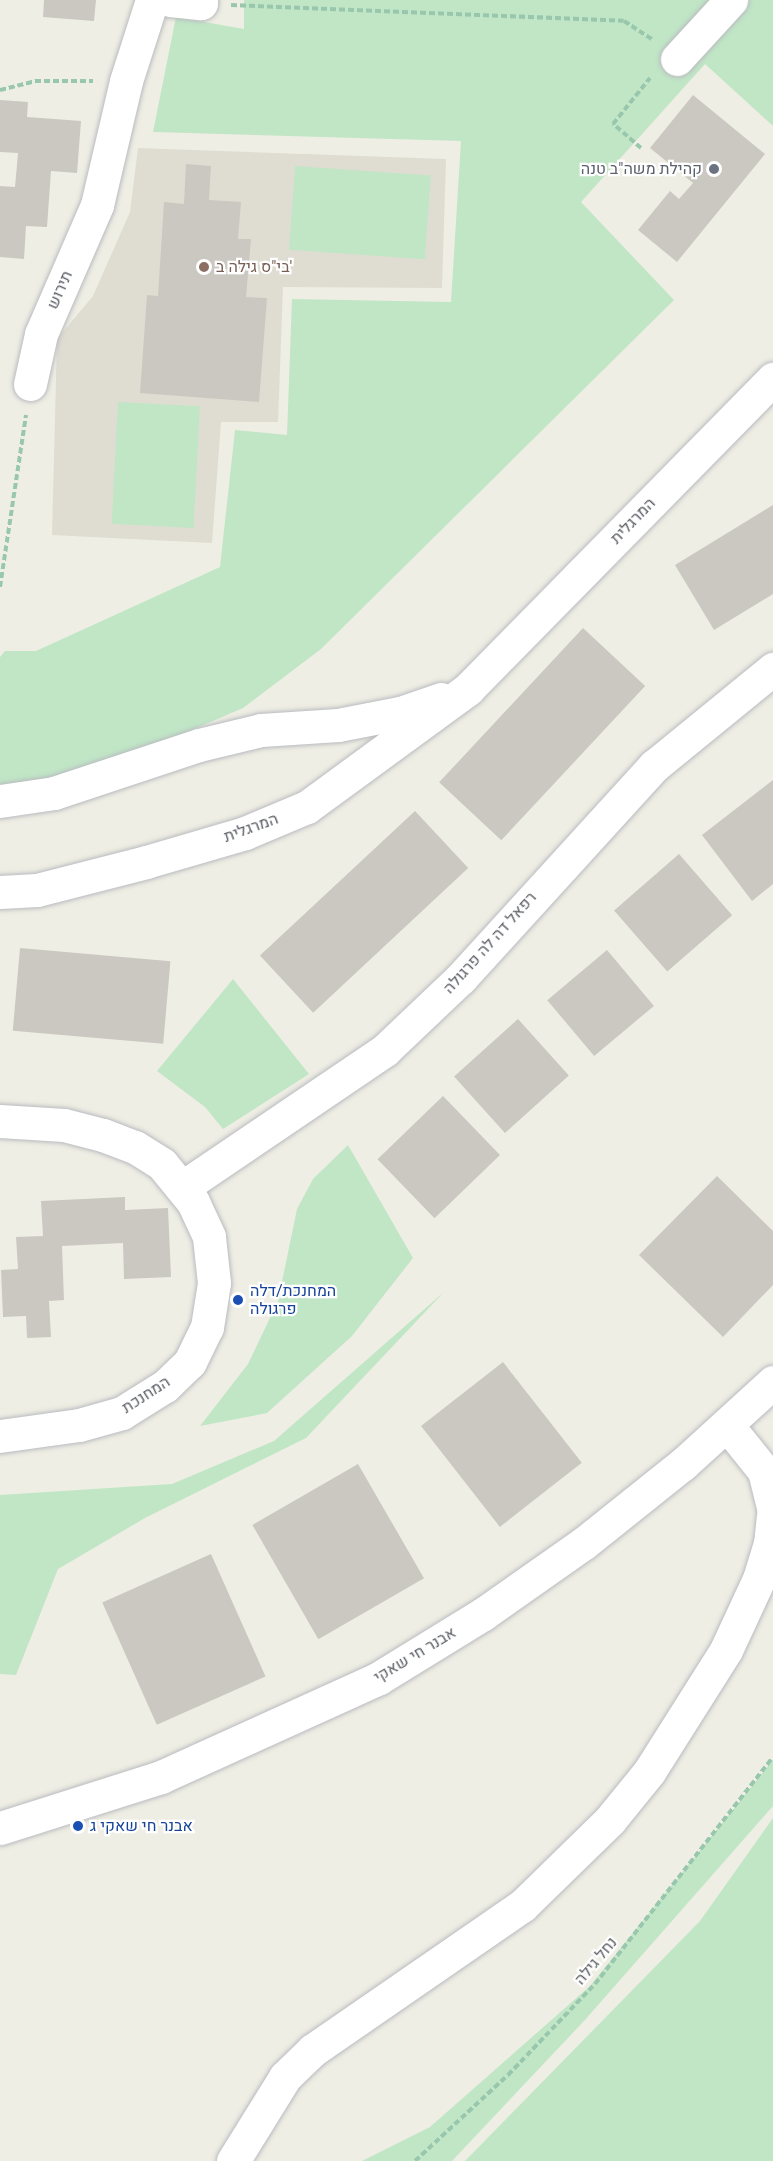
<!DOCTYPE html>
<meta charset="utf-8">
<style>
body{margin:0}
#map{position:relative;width:773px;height:2161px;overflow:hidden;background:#efeee4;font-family:Roboto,Heebo,sans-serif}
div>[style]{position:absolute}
.education>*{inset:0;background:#dfddd2}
.green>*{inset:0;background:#c0e6c6;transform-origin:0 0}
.building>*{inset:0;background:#cac8c1;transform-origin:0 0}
.path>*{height:4px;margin-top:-2px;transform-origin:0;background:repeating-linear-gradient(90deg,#99c7ad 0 6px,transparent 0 9px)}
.roads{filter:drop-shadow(0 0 2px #b9bbc0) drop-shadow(0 0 2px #b9bbc0)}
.minor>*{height:33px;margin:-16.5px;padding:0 16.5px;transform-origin:16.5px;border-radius:16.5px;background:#fff}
.dots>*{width:16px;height:16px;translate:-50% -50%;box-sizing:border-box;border:3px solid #fff;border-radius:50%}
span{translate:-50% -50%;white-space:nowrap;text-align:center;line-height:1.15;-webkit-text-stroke:4.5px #fff;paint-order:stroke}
.worship-label{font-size:16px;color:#5b616d}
.right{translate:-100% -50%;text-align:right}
.education-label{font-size:16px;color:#785e54}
.left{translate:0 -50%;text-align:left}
.street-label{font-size:16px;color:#5c5f65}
.transit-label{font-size:16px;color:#164399}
</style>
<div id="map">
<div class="education">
<div style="clip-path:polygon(138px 148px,446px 159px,442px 288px,283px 287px,278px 422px,221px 422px,212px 543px,52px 535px,57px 339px,93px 296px,130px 212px)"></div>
</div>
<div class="green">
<div style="clip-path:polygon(244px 0,773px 0,773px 126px,705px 64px,581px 202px,674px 300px,321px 649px,243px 708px,171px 739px,54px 779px,0 786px,0 657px,5px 651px,36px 651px,220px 567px,235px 430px,287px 435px,292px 299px,451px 302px,461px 141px,153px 132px,176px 17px,244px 29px)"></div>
<div style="left:295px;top:166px;width:136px;height:84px;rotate:4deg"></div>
<div style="left:118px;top:402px;width:82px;height:122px;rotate:3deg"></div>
<div style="clip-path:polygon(233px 979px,309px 1074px,223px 1129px,205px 1107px,157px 1071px)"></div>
<div style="clip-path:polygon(348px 1145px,413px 1258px,352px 1336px,267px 1413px,200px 1426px,248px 1364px,278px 1301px,297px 1209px,313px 1179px)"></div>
<div style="clip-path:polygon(444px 1292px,306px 1438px,145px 1518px,58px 1569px,16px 1675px,0 1674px,0 1495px,172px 1484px,274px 1441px)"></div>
<div style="clip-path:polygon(773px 1760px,773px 1806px,584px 2021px,452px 2161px,362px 2161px,430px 2127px,590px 1986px)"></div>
<div style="clip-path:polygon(773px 1818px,773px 2161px,465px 2161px,700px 1921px)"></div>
</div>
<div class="building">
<div style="clip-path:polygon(44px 0,96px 0,94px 21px,43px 17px)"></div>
<div style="clip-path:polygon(693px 95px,765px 154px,677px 262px,638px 230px,670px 191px,679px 199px,693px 183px,650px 148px)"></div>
<div style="clip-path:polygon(0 100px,28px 102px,27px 117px,81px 121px,77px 173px,51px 171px,47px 227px,26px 226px,24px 259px,0 257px,0 186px,15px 187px,18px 153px,0 152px)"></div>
<div style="clip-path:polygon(186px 164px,211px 166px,209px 200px,241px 202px,238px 239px,251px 239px,246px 297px,267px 298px,259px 402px,140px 393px,147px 295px,158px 296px,164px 202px,184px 204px)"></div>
<div style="clip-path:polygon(773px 505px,773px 594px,714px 630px,675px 565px)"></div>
<div style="left:583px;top:628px;width:85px;height:211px;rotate:43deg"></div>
<div style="clip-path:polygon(773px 780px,773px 884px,752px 901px,702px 835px)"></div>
<div style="left:415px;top:811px;width:78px;height:212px;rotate:47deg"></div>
<div style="left:679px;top:854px;width:81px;height:86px;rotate:49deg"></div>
<div style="left:20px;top:948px;width:151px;height:83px;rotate:5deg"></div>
<div style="left:607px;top:950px;width:73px;height:78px;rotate:50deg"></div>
<div style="left:518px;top:1019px;width:76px;height:86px;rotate:48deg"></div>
<div style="left:443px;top:1096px;width:82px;height:91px;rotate:46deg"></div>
<div style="clip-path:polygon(717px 1176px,773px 1231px,773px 1285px,723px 1337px,639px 1255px)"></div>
<div style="clip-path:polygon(125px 1197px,125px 1210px,168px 1208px,171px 1277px,124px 1279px,123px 1243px,62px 1246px,64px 1300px,49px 1301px,51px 1337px,27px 1338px,26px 1316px,3px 1317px,1px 1270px,18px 1269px,16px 1237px,43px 1236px,41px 1201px)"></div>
<div style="left:503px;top:1362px;width:128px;height:104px;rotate:52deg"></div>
<div style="left:358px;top:1464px;width:132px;height:122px;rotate:60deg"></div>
<div style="left:211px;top:1554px;width:134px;height:119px;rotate:66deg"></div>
</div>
<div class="path">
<div style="left:231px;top:5px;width:393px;rotate:2.3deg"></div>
<div style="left:624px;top:21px;width:35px;rotate:33deg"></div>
<div style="left:0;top:90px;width:36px;rotate:-14deg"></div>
<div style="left:35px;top:81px;width:58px"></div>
<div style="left:641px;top:148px;width:37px;rotate:-139deg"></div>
<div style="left:613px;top:124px;width:59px;rotate:-51.2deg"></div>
<div style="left:0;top:587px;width:174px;rotate:-81.4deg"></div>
<div style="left:415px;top:2161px;width:127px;rotate:-42.8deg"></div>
<div style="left:508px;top:2075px;width:126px;rotate:-46.3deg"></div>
<div style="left:595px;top:1984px;width:288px;rotate:-51.9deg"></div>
</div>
<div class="roads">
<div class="minor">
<div style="left:170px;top:0;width:31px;rotate:6deg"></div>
<div style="left:201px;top:3px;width:3px;rotate:-90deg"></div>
<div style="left:677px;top:59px;width:80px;rotate:-47.5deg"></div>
<div style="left:30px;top:384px;width:51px;rotate:-77.6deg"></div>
<div style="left:41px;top:334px;width:141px;rotate:-66.5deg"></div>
<div style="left:97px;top:205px;width:127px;rotate:-76.8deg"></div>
<div style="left:126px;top:81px;width:85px;rotate:-72.2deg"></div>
<div style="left:0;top:801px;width:55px;rotate:-8.4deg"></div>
<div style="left:54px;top:793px;width:153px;rotate:-18.3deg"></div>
<div style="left:199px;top:745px;width:64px;rotate:-13.6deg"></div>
<div style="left:261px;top:730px;width:77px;rotate:-3.7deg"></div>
<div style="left:338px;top:725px;width:63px;rotate:-11deg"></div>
<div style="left:400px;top:713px;width:43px;rotate:-18.9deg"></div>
<div style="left:0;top:892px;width:37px;rotate:-3deg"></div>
<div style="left:37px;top:890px;width:113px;rotate:-14.4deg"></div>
<div style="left:146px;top:862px;width:103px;rotate:-16.3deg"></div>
<div style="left:245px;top:833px;width:67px;rotate:-22.8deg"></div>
<div style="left:307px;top:807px;width:200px;rotate:-36.2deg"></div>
<div style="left:468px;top:689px;width:435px;rotate:-45.5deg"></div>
<div style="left:0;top:1121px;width:64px;rotate:3.6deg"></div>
<div style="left:64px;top:1125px;width:40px;rotate:14.4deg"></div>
<div style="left:103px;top:1135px;width:34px;rotate:21deg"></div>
<div style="left:135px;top:1147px;width:32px;rotate:32deg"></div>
<div style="left:162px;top:1164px;width:49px;rotate:50.8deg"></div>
<div style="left:193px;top:1202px;width:38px;rotate:65deg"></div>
<div style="left:209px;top:1237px;width:46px;rotate:83.8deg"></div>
<div style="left:214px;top:1283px;width:45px;rotate:99deg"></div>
<div style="left:207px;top:1327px;width:39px;rotate:116deg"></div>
<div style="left:190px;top:1362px;width:35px;rotate:136deg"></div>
<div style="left:165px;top:1386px;width:51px;rotate:147.9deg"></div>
<div style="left:122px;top:1413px;width:45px;rotate:164.4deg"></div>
<div style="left:79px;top:1425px;width:80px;rotate:172.1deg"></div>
<div style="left:183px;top:1187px;width:244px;rotate:-34.1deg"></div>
<div style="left:385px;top:1050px;width:105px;rotate:-43.5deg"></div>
<div style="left:461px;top:978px;width:287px;rotate:-47.7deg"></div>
<div style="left:654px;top:766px;width:154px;rotate:-39.2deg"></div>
<div style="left:727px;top:1425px;width:59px;rotate:51.2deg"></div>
<div style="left:764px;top:1471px;width:37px;rotate:76deg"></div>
<div style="left:0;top:1828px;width:169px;rotate:-17.6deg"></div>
<div style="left:161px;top:1777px;width:239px;rotate:-24.4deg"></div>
<div style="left:379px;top:1678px;width:122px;rotate:-31.6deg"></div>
<div style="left:483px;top:1614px;width:123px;rotate:-35.1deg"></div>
<div style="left:584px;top:1543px;width:127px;rotate:-38.6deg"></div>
<div style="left:683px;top:1464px;width:122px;rotate:-42.3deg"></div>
<div style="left:233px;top:2161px;width:99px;rotate:-58.2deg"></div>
<div style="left:285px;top:2077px;width:39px;rotate:-44deg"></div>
<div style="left:313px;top:2050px;width:254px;rotate:-34.6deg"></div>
<div style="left:522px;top:1906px;width:123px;rotate:-44.3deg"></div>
<div style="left:610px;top:1820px;width:62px;rotate:-50.9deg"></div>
<div style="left:649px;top:1772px;width:144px;rotate:-57.7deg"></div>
<div style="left:726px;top:1650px;width:78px;rotate:-65.1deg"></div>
<div style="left:759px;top:1579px;width:37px;rotate:-73deg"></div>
<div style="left:770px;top:1544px;width:31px;rotate:-84deg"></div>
</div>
</div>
<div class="dots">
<div style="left:714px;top:169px;background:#6b7280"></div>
<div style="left:204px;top:267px;background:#8d6e63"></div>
<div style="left:238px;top:1300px;background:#1a4fb4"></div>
<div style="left:78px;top:1826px;background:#1a4fb4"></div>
</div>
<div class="worship-label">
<span class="right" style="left:702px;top:169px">קהילת משה"ב טנה</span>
</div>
<div class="education-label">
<span class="left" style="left:216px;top:267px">בי"ס גילה ב'</span>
</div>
<div class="street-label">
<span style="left:60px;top:290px;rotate:-66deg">תירוש</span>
<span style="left:633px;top:521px;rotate:-46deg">המרגלית</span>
<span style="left:251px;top:828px;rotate:-20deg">המרגלית</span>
<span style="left:490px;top:943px;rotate:-48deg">רפאל דה לה פרגולה</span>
<span style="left:146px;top:1395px;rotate:-33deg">המחנכת</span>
<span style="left:415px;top:1655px;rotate:-31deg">אבנר חי שאקי</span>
<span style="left:596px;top:1961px;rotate:-50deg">נחל גילה</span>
</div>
<div class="transit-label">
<span class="left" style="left:250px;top:1300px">המחנכת/דלה<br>פרגולה</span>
<span class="left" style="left:90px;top:1826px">אבנר חי שאקי ג</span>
</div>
</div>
